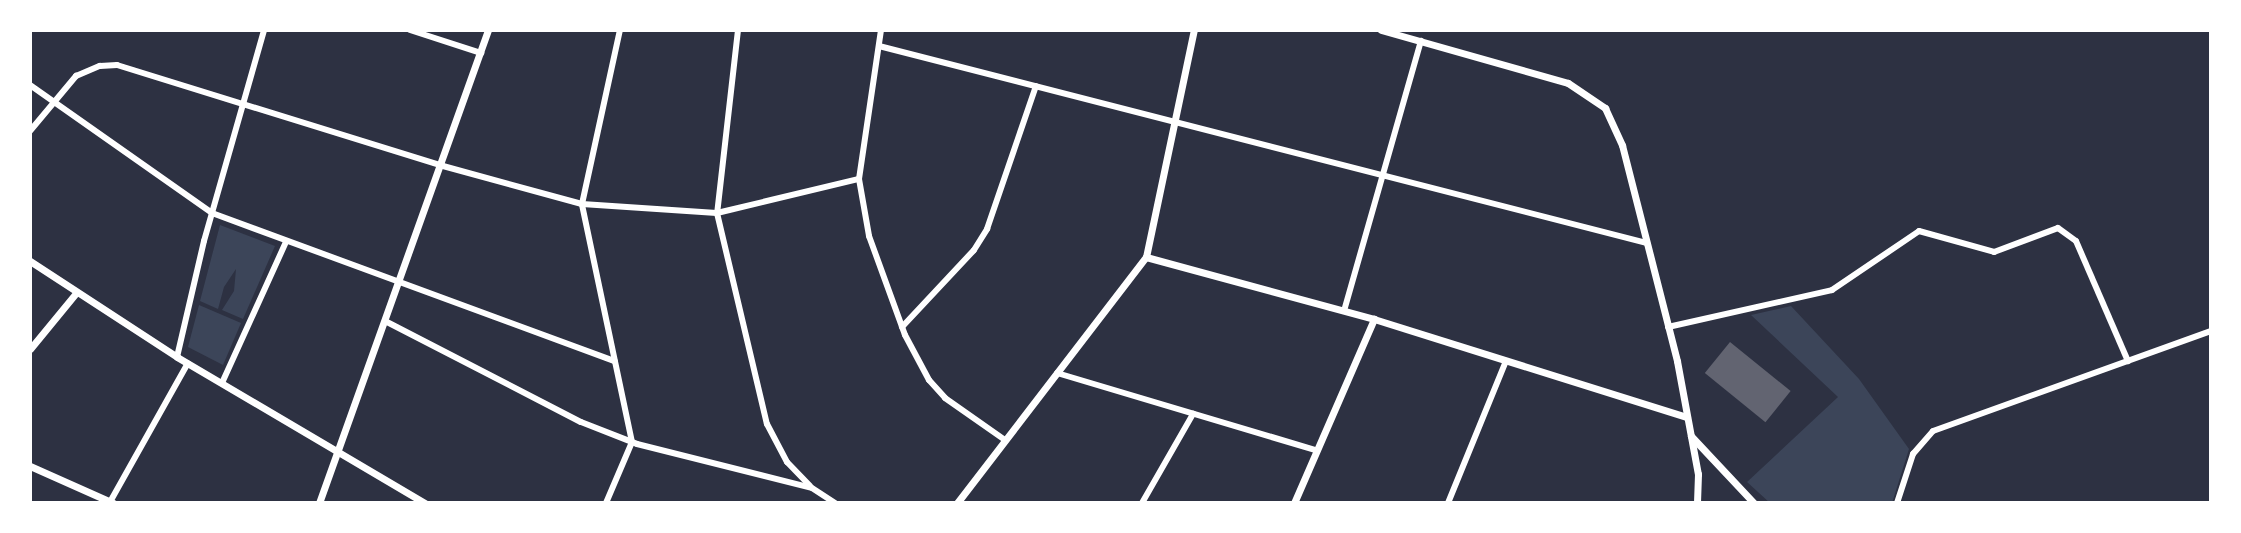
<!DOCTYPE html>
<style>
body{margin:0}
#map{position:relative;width:2241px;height:533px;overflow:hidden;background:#2d3142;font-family:Lato,sans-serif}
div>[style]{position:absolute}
.green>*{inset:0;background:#3c4559}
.building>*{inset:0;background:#626471;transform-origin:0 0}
.minor>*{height:6px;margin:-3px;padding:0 3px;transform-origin:3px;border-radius:3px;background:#fff}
.tertiary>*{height:7px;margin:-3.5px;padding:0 3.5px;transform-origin:3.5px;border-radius:3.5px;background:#fff}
span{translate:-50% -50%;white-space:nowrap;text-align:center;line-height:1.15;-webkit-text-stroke:6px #fff;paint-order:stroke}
.frame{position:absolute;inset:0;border:32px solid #fff;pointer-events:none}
</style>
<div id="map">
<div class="green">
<div style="clip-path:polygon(220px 225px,275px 246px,243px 319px,222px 310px,234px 291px,236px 269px,224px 287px,218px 309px,200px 301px)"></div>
<div style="clip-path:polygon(199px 305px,241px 323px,223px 365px,188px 347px)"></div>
<div style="clip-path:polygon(1791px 306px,1859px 379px,1909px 449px,1892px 503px,1770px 503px,1747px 482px,1838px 397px,1751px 315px)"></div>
</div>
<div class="building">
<div style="left:1730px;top:342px;width:78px;height:40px;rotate:39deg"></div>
</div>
<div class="minor">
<div style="left:410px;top:30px;width:75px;rotate:17.9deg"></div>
<div style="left:738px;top:30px;width:184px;rotate:96.5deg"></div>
<div style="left:717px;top:213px;width:217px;rotate:76.7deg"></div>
<div style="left:767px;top:424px;width:43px;rotate:62.2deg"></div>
<div style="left:787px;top:462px;width:33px;rotate:46deg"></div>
<div style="left:881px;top:30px;width:151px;rotate:98.4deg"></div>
<div style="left:859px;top:179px;width:58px;rotate:80deg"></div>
<div style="left:869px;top:236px;width:105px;rotate:70deg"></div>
<div style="left:905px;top:335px;width:51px;rotate:61.9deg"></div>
<div style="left:929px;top:380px;width:24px;rotate:48deg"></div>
<div style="left:945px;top:398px;width:73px;rotate:35deg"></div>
<div style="left:879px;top:46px;width:793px;rotate:14.39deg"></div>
<div style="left:30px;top:85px;width:223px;rotate:35.1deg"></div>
<div style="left:212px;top:213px;width:429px;rotate:20.2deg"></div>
<div style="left:30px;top:131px;width:72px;rotate:-50.1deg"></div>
<div style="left:76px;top:76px;width:26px;rotate:-23deg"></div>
<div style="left:100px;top:66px;width:17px;rotate:-3deg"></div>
<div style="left:117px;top:65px;width:341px;rotate:17.2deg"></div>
<div style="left:443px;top:166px;width:144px;rotate:15.3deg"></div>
<div style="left:582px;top:204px;width:135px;rotate:3.8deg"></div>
<div style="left:717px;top:213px;width:146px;rotate:-13.5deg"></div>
<div style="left:1344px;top:311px;width:281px;rotate:-74.1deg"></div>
<div style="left:387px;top:322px;width:218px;rotate:27.3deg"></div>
<div style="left:581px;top:422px;width:60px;rotate:21.4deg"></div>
<div style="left:637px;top:444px;width:180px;rotate:14.1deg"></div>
<div style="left:812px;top:488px;width:27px;rotate:33deg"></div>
<div style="left:902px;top:327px;width:105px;rotate:-46.9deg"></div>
<div style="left:974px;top:250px;width:25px;rotate:-58deg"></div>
<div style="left:987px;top:229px;width:151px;rotate:-71.1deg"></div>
<div style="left:1668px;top:327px;width:168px;rotate:-12.7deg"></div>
<div style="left:1832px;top:290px;width:105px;rotate:-34.1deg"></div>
<div style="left:1919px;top:231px;width:78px;rotate:15.6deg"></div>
<div style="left:1994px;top:252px;width:68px;rotate:-20.6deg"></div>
<div style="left:2058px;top:228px;width:22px;rotate:36deg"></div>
<div style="left:2076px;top:241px;width:131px;rotate:66.6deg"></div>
<div style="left:177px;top:357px;width:119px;rotate:-76.9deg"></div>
<div style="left:204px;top:241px;width:219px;rotate:-74.1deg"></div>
<div style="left:1057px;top:373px;width:269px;rotate:16.6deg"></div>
<div style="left:222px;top:383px;width:155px;rotate:-65.6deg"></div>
<div style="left:110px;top:502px;width:159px;rotate:-60.7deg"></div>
<div style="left:606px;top:503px;width:66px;rotate:-66.9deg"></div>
<div style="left:632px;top:442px;width:243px;rotate:-101.9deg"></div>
<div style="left:582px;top:204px;width:178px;rotate:-77.7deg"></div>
<div style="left:1142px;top:503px;width:103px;rotate:-60.2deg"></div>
<div style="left:1448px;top:503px;width:153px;rotate:-67.8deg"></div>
<div style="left:1897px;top:503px;width:52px;rotate:-71.9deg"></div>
<div style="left:1913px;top:454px;width:30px;rotate:-49deg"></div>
<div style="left:1933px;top:431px;width:295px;rotate:-19.8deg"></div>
</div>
<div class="tertiary">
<div style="left:1381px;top:30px;width:194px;rotate:15.8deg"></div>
<div style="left:1568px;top:83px;width:45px;rotate:34deg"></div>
<div style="left:1605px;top:108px;width:41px;rotate:65.3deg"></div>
<div style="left:1622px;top:145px;width:223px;rotate:75.7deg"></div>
<div style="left:1677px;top:361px;width:115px;rotate:79.5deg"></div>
<div style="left:1698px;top:474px;width:29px;rotate:92deg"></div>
<div style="left:1146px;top:257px;width:236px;rotate:15.2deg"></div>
<div style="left:1374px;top:319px;width:328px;rotate:17.4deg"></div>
<div style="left:30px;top:261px;width:176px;rotate:33.1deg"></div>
<div style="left:177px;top:357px;width:288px;rotate:30.5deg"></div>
<div style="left:30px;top:349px;width:72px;rotate:-50.6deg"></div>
<div style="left:1691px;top:436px;width:92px;rotate:46.8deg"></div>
<div style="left:30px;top:466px;width:91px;rotate:24deg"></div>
<div style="left:319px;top:503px;width:502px;rotate:-70.34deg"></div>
<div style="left:957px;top:503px;width:310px;rotate:-52.5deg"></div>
<div style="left:1146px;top:257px;width:232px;rotate:-78.1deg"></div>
<div style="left:1294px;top:503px;width:201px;rotate:-66.5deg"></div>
</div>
<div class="frame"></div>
</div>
